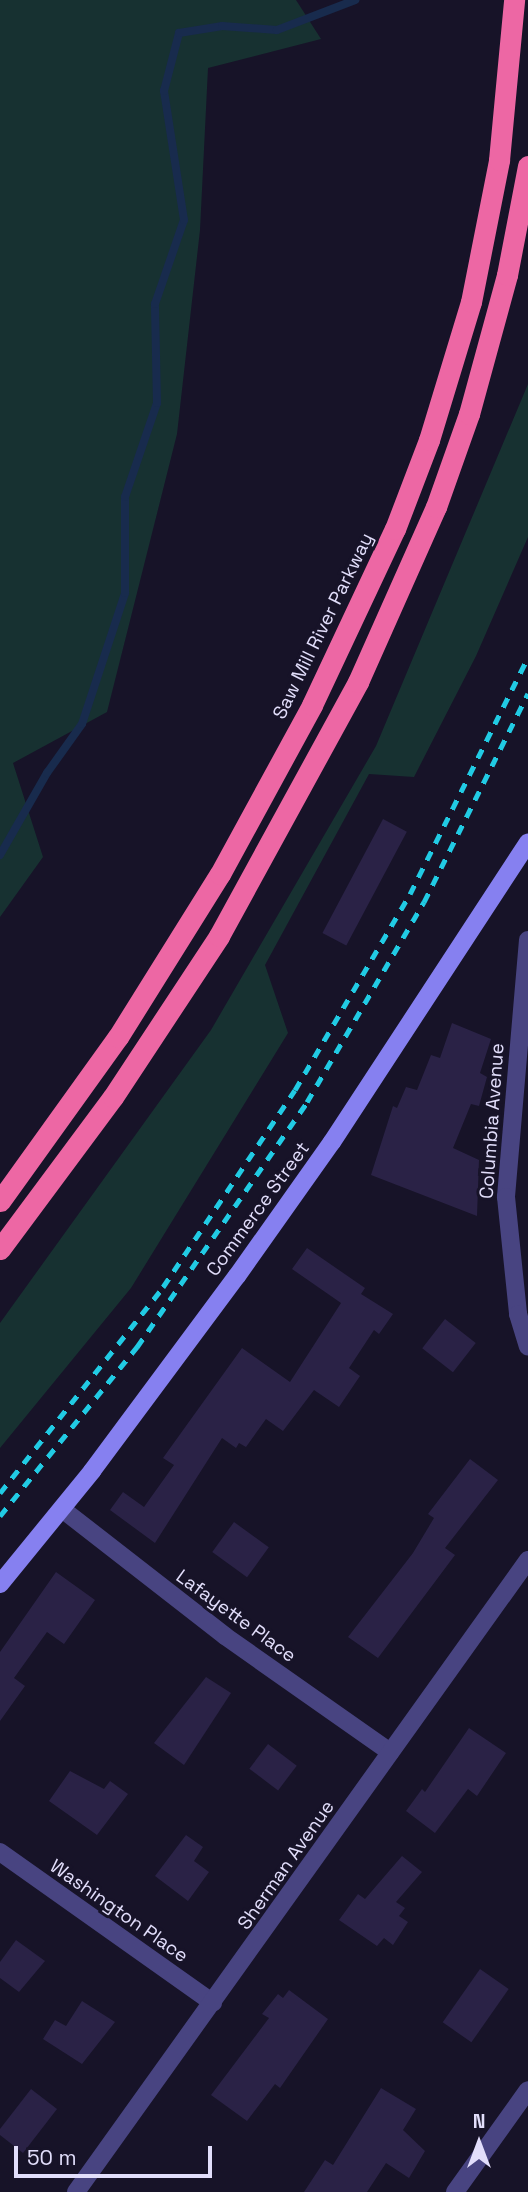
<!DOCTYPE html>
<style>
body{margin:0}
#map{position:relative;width:528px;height:2192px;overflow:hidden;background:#171328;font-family:"Space Grotesk",sans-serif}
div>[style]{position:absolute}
.green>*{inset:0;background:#173131}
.stream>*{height:8px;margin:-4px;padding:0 4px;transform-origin:4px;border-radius:4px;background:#182b4d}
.building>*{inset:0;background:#2a2246;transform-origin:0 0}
.street>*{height:18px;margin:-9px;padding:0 9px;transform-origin:9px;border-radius:9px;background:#484481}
.secondary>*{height:18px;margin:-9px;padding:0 9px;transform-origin:9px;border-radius:9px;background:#8680f0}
.highway>*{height:21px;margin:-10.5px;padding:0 10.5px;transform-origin:10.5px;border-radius:10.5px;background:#ed67a4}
.rail>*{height:5px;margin-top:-2.5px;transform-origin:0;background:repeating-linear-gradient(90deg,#21cbe4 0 10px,transparent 0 19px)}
span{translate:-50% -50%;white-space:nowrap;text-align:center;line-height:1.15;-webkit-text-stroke:6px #171328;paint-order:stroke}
.street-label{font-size:19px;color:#e2defb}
.north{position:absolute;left:444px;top:2108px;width:70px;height:70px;-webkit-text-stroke:5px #171328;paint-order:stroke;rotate:0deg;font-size:19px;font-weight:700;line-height:28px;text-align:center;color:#e2defb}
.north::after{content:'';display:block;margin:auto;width:24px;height:32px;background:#e2defb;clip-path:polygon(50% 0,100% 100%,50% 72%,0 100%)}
.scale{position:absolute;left:14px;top:2146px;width:198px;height:32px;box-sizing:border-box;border:4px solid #e2defb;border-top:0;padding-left:9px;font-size:21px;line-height:24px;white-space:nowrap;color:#e2defb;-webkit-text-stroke:5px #171328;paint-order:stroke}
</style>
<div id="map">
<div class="green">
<div style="clip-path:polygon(0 0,296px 0,321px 39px,208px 68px,200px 230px,177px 434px,107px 712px,13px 763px,43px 857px,0 917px)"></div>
<div style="clip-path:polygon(528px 384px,528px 537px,476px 656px,414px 777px,369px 774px,265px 965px,288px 1033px,131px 1288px,0 1448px,0 1323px,211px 1030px,376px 746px)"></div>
</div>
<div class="stream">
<div style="left:0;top:855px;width:95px;rotate:-60.2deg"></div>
<div style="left:47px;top:773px;width:60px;rotate:-54.5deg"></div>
<div style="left:82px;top:724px;width:138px;rotate:-71.8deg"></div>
<div style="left:125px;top:593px;width:96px;rotate:-90deg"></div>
<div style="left:125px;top:497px;width:99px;rotate:-71.2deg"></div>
<div style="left:157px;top:403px;width:99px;rotate:-91.2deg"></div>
<div style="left:155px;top:304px;width:89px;rotate:-71deg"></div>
<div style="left:184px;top:220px;width:131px;rotate:-98.8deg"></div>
<div style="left:164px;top:91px;width:60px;rotate:-75.5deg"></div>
<div style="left:179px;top:33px;width:44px;rotate:-9.2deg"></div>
<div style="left:222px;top:26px;width:55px;rotate:4.2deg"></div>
<div style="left:277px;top:30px;width:84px;rotate:-21deg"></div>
</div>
<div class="building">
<div style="left:383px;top:819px;width:27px;height:129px;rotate:28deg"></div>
<div style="clip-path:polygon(452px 1023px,491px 1039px,480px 1073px,487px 1077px,479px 1106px,471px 1104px,453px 1148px,479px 1160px,477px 1216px,371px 1175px,393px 1106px,397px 1108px,406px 1087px,417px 1090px,431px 1055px,440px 1058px)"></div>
<div style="clip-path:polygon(307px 1248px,365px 1288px,361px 1294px,393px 1314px,379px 1334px,374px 1330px,349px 1368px,360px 1376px,339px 1407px,314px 1390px,283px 1431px,266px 1419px,246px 1447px,239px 1443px,236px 1448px,222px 1438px,155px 1543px,110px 1510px,123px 1492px,144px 1507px,174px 1465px,163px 1458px,242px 1348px,290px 1382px,341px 1303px,292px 1269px)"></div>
<div style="left:445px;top:1319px;width:39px;height:37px;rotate:38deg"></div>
<div style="clip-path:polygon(470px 1459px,498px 1480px,445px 1548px,455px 1555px,378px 1658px,348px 1637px,413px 1553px,434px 1518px,428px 1514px)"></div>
<div style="left:234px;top:1522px;width:43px;height:37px;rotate:36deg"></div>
<div style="clip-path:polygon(56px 1572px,95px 1600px,64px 1644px,47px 1632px,14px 1678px,25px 1686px,0 1721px,0 1652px)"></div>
<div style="clip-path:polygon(206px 1677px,231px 1693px,184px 1765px,154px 1743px)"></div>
<div style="clip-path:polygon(469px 1728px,506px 1753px,477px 1796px,468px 1789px,435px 1833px,406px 1811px,422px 1789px,425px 1792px)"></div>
<div style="left:268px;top:1744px;width:36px;height:31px;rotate:37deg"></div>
<div style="clip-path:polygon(70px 1771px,104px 1789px,110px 1781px,128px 1794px,97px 1835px,49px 1801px)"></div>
<div style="clip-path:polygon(186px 1835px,203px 1847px,194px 1861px,209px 1872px,188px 1901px,155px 1876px)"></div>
<div style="clip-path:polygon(402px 1856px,422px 1872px,396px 1902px,405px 1908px,399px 1916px,408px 1922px,393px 1945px,384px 1938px,377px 1946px,339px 1920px,358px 1894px,365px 1899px)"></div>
<div style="clip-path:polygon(16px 1940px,45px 1961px,19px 1992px,0 1978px,0 1962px)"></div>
<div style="left:480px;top:1969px;width:35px;height:65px;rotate:35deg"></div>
<div style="clip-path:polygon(289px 1990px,328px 2019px,280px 2088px,275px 2084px,247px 2121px,211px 2095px,269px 2018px,262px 2014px,278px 1994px,283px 1998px)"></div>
<div style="clip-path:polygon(82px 2001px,115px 2022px,82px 2064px,43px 2039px,55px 2020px,66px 2026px)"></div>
<div style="clip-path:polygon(381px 2088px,416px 2109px,403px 2130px,425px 2151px,409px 2178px,386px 2163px,367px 2192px,304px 2192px,325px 2160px,333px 2165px)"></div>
<div style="clip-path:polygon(31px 2089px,57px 2109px,23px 2153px,0 2135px,0 2129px)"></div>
</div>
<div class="street">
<div style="left:528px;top:940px;width:258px;rotate:94.9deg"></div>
<div style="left:506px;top:1197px;width:118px;rotate:84.1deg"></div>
<div style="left:518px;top:1314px;width:34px;rotate:73deg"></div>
<div style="left:62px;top:1509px;width:207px;rotate:37.9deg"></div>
<div style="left:225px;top:1636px;width:202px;rotate:35.1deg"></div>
<div style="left:0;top:1852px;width:261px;rotate:35.3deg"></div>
<div style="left:76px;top:2192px;width:777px;rotate:-54.43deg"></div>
<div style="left:455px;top:2192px;width:125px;rotate:-54.4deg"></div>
</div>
<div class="secondary">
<div style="left:0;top:1584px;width:146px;rotate:-50.8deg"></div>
<div style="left:92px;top:1471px;width:243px;rotate:-53.4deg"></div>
<div style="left:237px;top:1276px;width:164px;rotate:-54.7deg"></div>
<div style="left:332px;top:1142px;width:358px;rotate:-56.8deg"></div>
</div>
<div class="highway">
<div style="left:0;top:1201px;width:202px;rotate:-54.3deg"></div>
<div style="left:118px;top:1037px;width:192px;rotate:-58deg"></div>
<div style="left:220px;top:874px;width:192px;rotate:-61.4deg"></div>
<div style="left:312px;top:705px;width:195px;rotate:-64.8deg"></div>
<div style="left:395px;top:529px;width:95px;rotate:-69.1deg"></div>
<div style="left:429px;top:440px;width:144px;rotate:-73.1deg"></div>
<div style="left:471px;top:302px;width:145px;rotate:-78.8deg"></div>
<div style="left:499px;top:160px;width:161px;rotate:-84.6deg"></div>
<div style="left:0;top:1249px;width:189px;rotate:-53.4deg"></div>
<div style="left:113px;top:1097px;width:193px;rotate:-56.6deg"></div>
<div style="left:219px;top:936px;width:290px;rotate:-61.3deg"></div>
<div style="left:358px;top:682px;width:192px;rotate:-66deg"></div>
<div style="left:436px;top:507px;width:99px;rotate:-70.5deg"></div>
<div style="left:469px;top:414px;width:144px;rotate:-74.7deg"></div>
<div style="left:507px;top:275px;width:111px;rotate:-79.1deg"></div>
</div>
<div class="rail">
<div style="left:0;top:1493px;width:263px;rotate:-51.6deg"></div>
<div style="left:163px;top:1287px;width:237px;rotate:-56.2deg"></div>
<div style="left:295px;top:1090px;width:227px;rotate:-59.6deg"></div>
<div style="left:410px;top:894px;width:265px;rotate:-63.5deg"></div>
<div style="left:0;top:1516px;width:218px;rotate:-51deg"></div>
<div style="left:137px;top:1347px;width:298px;rotate:-55.2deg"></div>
<div style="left:307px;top:1102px;width:232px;rotate:-59.7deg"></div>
<div style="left:424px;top:902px;width:233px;rotate:-63.5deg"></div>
</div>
<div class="street-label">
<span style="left:323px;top:626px;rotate:-64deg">Saw Mill River Parkway</span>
<span style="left:492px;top:1121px;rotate:-86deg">Columbia Avenue</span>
<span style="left:258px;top:1209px;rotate:-54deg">Commerce Street</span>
<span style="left:236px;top:1616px;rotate:36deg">Lafayette Place</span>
<span style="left:286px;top:1865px;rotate:-55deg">Sherman Avenue</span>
<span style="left:119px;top:1911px;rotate:35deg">Washington Place</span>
</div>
<div class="north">N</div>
<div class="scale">50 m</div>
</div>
